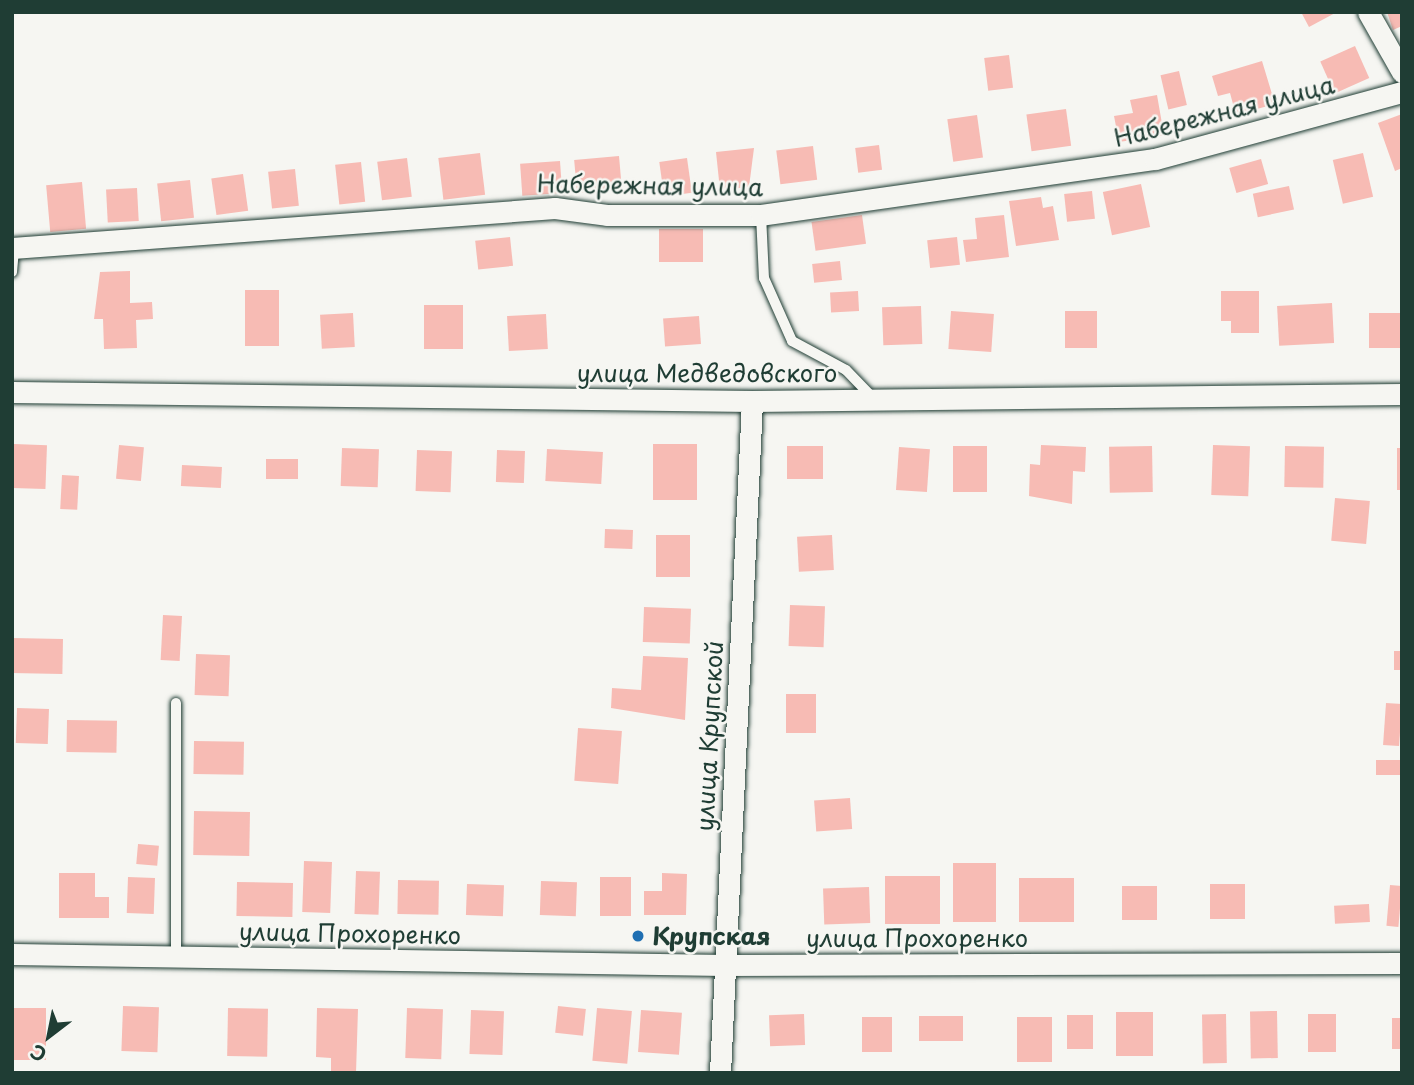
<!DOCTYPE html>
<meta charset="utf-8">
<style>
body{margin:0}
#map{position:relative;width:1414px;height:1085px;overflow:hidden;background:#f6f6f2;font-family:"Playpen Sans",sans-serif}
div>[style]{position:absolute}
.building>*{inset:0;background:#f7bbb4;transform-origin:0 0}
.roads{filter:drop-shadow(0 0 2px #1f3d34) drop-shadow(0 0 2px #1f3d34)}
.lane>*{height:10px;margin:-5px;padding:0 5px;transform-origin:5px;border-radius:5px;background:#f6f6f2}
.street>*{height:21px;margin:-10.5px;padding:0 10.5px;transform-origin:10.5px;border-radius:10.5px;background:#f6f6f2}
.dots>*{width:19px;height:19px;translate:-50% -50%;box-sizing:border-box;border:4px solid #f6f6f2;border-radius:50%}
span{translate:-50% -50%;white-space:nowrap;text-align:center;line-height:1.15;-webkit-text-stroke:5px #f6f6f2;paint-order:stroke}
.street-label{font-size:24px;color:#1f3d34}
.poi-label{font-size:24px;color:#1f3d34;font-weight:700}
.left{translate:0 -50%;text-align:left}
.frame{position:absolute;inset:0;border:14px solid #1f3d34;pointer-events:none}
.north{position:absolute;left:14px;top:1001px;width:70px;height:70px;-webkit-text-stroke:5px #f6f6f2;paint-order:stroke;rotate:212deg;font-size:19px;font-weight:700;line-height:28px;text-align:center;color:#1f3d34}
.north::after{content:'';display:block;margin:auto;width:24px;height:32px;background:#1f3d34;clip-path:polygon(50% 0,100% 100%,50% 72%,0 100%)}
</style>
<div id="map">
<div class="building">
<div style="clip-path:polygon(1301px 12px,1337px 12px,1309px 27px)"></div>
<div style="clip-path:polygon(1387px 12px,1402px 12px,1402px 26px,1393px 30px)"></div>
<div style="left:1355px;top:46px;width:35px;height:38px;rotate:66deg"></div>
<div style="left:1009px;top:55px;width:33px;height:25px;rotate:83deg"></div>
<div style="clip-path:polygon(1262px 61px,1275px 104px,1236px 115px,1230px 93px,1218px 96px,1212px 76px)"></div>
<div style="left:1179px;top:71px;width:35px;height:19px;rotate:77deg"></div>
<div style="clip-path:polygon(1157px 95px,1164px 135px,1119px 142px,1114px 116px,1133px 113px,1130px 100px)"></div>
<div style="left:1066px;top:109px;width:37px;height:40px;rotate:82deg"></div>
<div style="clip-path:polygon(1402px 114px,1402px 168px,1395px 171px,1378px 123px)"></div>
<div style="left:977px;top:115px;width:43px;height:30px;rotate:82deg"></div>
<div style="left:879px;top:145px;width:25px;height:24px;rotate:83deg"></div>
<div style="left:813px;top:146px;width:34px;height:37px;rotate:83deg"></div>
<div style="clip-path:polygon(754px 148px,749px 187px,720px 190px,716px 152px)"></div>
<div style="left:480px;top:153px;width:42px;height:42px;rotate:83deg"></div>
<div style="left:1363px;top:153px;width:45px;height:31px;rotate:77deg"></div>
<div style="left:619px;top:156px;width:33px;height:45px;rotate:85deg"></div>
<div style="left:407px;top:158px;width:39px;height:30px;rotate:83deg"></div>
<div style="left:687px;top:158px;width:35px;height:28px;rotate:82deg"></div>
<div style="left:1261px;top:159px;width:26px;height:33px;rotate:74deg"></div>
<div style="left:560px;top:161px;width:32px;height:40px;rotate:86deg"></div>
<div style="left:361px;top:162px;width:40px;height:26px;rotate:84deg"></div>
<div style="left:295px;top:169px;width:37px;height:27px;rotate:84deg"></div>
<div style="left:243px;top:174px;width:37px;height:32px;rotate:82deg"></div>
<div style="left:190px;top:180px;width:38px;height:33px;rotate:84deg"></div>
<div style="left:82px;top:182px;width:47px;height:36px;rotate:85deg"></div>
<div style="left:1141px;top:184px;width:44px;height:39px;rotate:78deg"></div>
<div style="left:1289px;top:186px;width:24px;height:37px;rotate:78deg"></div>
<div style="left:137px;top:188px;width:33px;height:31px;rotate:87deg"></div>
<div style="left:1092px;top:191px;width:28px;height:28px;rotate:84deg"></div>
<div style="clip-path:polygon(1041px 197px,1043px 208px,1053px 206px,1059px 240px,1016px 246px,1009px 201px)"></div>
<div style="left:862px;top:215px;width:29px;height:51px;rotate:82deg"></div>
<div style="clip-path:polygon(1004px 215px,1009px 257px,966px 262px,963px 240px,977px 239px,975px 218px)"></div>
<div style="left:659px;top:229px;width:44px;height:33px"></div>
<div style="left:510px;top:237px;width:29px;height:35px;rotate:84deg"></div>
<div style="left:957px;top:237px;width:28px;height:30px;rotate:84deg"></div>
<div style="left:840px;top:261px;width:19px;height:28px;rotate:84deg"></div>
<div style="clip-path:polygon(130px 271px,130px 303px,152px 302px,153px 319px,136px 320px,137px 348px,104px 349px,103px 319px,94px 319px,100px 272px)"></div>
<div style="left:245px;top:290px;width:34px;height:56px"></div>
<div style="left:858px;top:291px;width:20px;height:28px;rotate:87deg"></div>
<div style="clip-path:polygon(1221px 291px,1259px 291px,1259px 333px,1231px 333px,1231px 321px,1221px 321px)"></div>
<div style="left:1332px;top:303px;width:40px;height:55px;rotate:87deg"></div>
<div style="left:424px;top:305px;width:39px;height:44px"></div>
<div style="left:921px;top:306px;width:38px;height:39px;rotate:88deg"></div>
<div style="left:951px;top:311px;width:43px;height:38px;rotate:4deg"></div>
<div style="left:1097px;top:311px;width:37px;height:32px;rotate:90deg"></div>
<div style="left:353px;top:313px;width:34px;height:33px;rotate:87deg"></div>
<div style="left:1402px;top:313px;width:35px;height:33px;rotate:90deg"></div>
<div style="left:546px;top:314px;width:35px;height:39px;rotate:87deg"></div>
<div style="left:699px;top:316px;width:28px;height:36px;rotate:86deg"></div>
<div style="left:14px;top:444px;width:33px;height:44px;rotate:2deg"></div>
<div style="left:653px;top:444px;width:44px;height:56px"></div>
<div style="left:119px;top:445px;width:25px;height:34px;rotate:5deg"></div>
<div style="clip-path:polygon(1041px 445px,1086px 447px,1085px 472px,1073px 471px,1072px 504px,1029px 496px,1030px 464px,1040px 465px)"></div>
<div style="left:1213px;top:445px;width:37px;height:50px;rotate:2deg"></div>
<div style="left:787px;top:446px;width:36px;height:33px"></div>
<div style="left:953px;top:446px;width:34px;height:46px"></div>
<div style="left:1152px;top:446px;width:46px;height:43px;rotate:89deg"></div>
<div style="left:1285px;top:446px;width:39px;height:41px;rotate:1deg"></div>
<div style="left:899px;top:447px;width:31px;height:43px;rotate:4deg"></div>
<div style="left:342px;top:448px;width:37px;height:38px;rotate:2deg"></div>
<div style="left:1397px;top:448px;width:5px;height:42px"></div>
<div style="left:547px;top:449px;width:56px;height:32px;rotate:3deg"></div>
<div style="left:417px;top:450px;width:35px;height:41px;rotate:2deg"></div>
<div style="left:497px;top:450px;width:28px;height:32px;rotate:2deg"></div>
<div style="left:266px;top:459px;width:32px;height:20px"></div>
<div style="left:182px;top:465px;width:40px;height:21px;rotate:3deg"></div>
<div style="left:62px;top:475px;width:17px;height:34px;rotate:3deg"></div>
<div style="left:1335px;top:498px;width:35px;height:43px;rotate:5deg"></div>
<div style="left:605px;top:529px;width:28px;height:19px;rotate:2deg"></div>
<div style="left:656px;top:535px;width:34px;height:42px"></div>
<div style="left:832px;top:535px;width:35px;height:35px;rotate:87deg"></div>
<div style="left:790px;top:605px;width:35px;height:41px;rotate:2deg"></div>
<div style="left:644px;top:607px;width:47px;height:35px;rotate:2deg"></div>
<div style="left:163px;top:615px;width:19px;height:45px;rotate:3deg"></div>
<div style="left:12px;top:638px;width:51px;height:35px;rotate:1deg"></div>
<div style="left:1394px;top:651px;width:8px;height:19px"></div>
<div style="left:196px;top:654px;width:34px;height:41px;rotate:2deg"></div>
<div style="clip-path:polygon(643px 656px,688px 658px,685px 720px,611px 708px,612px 688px,641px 690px)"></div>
<div style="left:786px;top:694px;width:30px;height:39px"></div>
<div style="left:1386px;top:703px;width:16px;height:42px;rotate:4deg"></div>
<div style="left:17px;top:708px;width:32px;height:35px;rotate:2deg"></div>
<div style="left:67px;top:720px;width:50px;height:32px;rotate:1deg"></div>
<div style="left:578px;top:728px;width:44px;height:53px;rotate:4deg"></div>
<div style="left:194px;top:741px;width:50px;height:33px;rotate:1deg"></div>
<div style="left:1402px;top:760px;width:15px;height:26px;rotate:90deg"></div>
<div style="left:850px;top:798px;width:31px;height:36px;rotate:86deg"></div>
<div style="left:194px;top:811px;width:56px;height:44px;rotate:1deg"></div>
<div style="left:138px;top:844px;width:21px;height:20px;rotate:5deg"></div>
<div style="left:304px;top:861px;width:28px;height:51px;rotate:2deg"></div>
<div style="left:953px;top:863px;width:43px;height:59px"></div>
<div style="left:356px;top:871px;width:24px;height:43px;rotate:2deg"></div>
<div style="clip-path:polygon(59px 873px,95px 873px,95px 897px,109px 897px,109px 918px,59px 918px)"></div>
<div style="clip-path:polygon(662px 873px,687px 874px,686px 915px,644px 915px,644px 891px,662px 891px)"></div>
<div style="left:885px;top:876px;width:55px;height:48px"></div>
<div style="left:128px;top:877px;width:27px;height:36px;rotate:2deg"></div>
<div style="left:600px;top:877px;width:31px;height:39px"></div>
<div style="left:1074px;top:878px;width:44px;height:55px;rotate:90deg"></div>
<div style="left:398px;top:880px;width:41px;height:34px;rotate:1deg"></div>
<div style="left:541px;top:881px;width:36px;height:34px;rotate:2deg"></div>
<div style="left:237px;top:882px;width:56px;height:34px;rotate:1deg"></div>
<div style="left:467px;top:884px;width:37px;height:31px;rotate:2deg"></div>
<div style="left:1210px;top:884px;width:35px;height:35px"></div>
<div style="left:1390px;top:885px;width:12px;height:41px;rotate:5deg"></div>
<div style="left:1122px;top:886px;width:35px;height:34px"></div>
<div style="left:869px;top:887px;width:36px;height:46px;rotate:88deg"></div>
<div style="left:1369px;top:904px;width:18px;height:35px;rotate:87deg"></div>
<div style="left:123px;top:1006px;width:36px;height:45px;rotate:2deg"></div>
<div style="left:558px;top:1006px;width:28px;height:27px;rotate:6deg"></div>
<div style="left:12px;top:1008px;width:34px;height:52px"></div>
<div style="left:228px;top:1008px;width:40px;height:48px;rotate:1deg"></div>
<div style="clip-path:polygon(317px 1008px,358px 1009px,356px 1073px,331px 1073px,331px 1058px,316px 1057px)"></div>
<div style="left:407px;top:1008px;width:36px;height:50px;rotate:2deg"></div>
<div style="left:597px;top:1008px;width:35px;height:53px;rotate:5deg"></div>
<div style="left:471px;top:1010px;width:33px;height:44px;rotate:2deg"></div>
<div style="left:641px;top:1010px;width:41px;height:42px;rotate:4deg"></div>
<div style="left:1277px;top:1011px;width:47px;height:27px;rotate:89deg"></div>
<div style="left:1116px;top:1012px;width:37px;height:44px"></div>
<div style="left:804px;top:1014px;width:31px;height:35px;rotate:88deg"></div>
<div style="left:1226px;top:1014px;width:49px;height:24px;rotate:89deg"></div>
<div style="left:1336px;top:1014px;width:38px;height:28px;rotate:90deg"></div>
<div style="left:1067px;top:1015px;width:26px;height:34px"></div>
<div style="left:919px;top:1016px;width:44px;height:25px"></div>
<div style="left:862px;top:1017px;width:30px;height:35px"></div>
<div style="left:1017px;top:1017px;width:35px;height:45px"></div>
<div style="left:1392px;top:1018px;width:10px;height:31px"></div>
</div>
<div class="roads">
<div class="lane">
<div style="left:761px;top:215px;width:63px;rotate:87.3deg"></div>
<div style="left:764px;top:278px;width:69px;rotate:66deg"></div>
<div style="left:792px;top:341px;width:61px;rotate:28.2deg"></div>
<div style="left:846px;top:370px;width:39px;rotate:46deg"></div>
<div style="left:12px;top:272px;width:24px;rotate:-85deg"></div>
<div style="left:176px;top:956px;width:253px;rotate:-90deg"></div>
</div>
<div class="street">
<div style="left:1368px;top:12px;width:69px;rotate:60.5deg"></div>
<div style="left:12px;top:248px;width:544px;rotate:-4.21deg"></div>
<div style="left:555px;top:208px;width:52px;rotate:7.7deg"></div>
<div style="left:607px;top:215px;width:154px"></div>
<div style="left:761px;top:215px;width:398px;rotate:-8.1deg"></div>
<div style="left:1155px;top:159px;width:256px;rotate:-15.2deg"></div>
<div style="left:12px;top:392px;width:740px;rotate:0.7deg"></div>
<div style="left:752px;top:401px;width:650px;rotate:-0.62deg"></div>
<div style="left:12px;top:954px;width:712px;rotate:0.89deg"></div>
<div style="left:724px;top:965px;width:678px;rotate:-0.17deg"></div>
<div style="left:720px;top:1073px;width:673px;rotate:-87.27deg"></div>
</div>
</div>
<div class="dots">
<div style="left:638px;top:936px;background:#1f6fb2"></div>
</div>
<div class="street-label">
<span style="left:1224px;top:111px;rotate:-14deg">Набережная улица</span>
<span style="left:650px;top:185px;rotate:1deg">Набережная улица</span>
<span style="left:707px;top:373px">улица Медведовского</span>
<span style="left:709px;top:736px;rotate:-87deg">улица Крупской</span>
<span style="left:350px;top:933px;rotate:1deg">улица Прохоренко</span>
<span style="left:917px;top:938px">улица Прохоренко</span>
</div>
<div class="poi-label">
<span class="left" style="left:652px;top:936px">Крупская</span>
</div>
<div class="frame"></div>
<div class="north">С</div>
</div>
